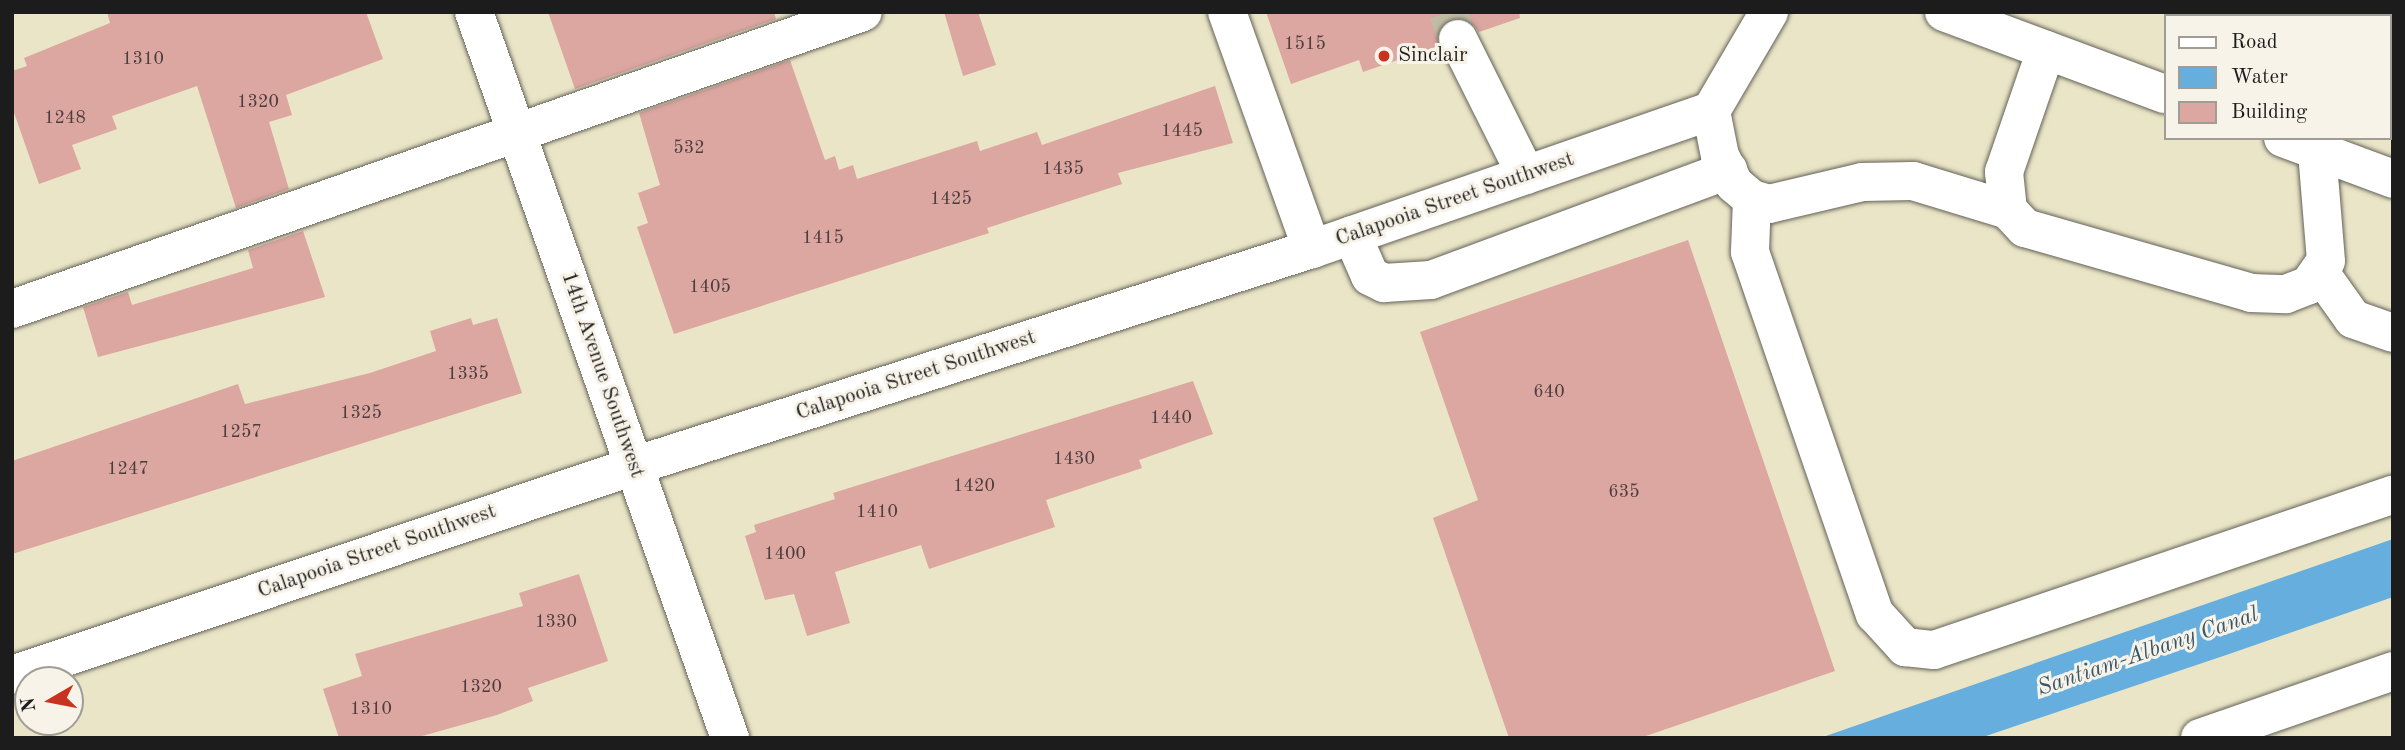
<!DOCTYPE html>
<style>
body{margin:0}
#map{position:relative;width:2405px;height:750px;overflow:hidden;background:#eae5c7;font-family:"Old Standard TT",serif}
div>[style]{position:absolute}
.industrial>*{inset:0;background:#d2bdc8}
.water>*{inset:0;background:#65aedd}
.building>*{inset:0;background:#dca6a1}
.minor-tunnel>*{height:38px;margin-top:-19px;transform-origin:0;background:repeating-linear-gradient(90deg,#c1bda5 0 38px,transparent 0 57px)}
.roads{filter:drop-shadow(0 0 2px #646258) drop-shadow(0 0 2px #646258)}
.minor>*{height:38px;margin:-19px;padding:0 19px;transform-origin:19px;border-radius:19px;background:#fff}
.major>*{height:38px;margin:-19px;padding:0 19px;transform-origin:19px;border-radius:19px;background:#fff}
.dots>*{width:19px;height:19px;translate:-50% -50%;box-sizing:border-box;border:4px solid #f7f3e8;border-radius:50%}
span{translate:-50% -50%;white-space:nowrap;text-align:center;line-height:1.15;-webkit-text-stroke:6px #f7f3e8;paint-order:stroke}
.number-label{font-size:18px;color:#4c3e3d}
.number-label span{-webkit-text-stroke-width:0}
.poi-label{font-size:21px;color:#1c1c1c}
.left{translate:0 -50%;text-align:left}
.street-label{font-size:21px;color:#1c1c1c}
.water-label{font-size:23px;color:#395669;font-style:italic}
.frame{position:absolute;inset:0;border:14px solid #1c1c1c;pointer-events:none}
.legend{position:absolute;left:2164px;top:14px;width:228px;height:126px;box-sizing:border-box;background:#f7f3e8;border:2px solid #9f9d96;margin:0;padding:9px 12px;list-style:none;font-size:21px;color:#1c1c1c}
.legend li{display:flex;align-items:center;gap:14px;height:35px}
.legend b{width:35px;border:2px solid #9f9d96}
.north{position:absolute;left:14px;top:666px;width:70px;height:70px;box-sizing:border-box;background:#f7f3e8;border:2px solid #9f9d96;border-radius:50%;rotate:260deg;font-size:19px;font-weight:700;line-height:28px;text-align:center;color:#1c1c1c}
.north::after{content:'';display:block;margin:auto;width:24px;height:32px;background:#c8321e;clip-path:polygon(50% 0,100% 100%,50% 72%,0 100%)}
</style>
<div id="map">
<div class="industrial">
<div style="clip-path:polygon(2229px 12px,2393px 12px,2393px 74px,2389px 16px)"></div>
</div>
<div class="water">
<div style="clip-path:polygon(2393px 539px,2393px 597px,2235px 652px,1980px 738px,1820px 738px)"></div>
</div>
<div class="building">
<div style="clip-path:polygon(107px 12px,366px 12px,383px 59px,286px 95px,292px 115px,269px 122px,289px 189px,236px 208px,197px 86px,112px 116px,117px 129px,72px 145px,81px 169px,39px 184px,12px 107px,12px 71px,27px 66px,24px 58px,110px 23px)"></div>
<div style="clip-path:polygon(548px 12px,774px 12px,776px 19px,575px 89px)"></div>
<div style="clip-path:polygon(944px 12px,978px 12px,996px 65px,963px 76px)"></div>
<div style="clip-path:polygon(1266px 12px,1519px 12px,1520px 18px,1479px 32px,1469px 20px,1449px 19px,1439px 28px,1438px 46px,1363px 72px,1359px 60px,1291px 84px)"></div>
<div style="clip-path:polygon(790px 60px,825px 160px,835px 156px,839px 170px,853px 165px,857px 179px,977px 141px,980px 151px,1037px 132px,1042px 145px,1215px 86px,1233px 143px,1118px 173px,1122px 184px,987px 228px,989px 233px,674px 334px,637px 227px,648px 223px,638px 193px,660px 185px,639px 113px)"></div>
<div style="clip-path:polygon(303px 231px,325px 297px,98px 357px,83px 307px,128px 292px,132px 305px,253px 268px,248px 250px)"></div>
<div style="clip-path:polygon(1688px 240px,1835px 671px,1640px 738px,1509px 738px,1433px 518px,1478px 500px,1420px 332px)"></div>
<div style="clip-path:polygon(471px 318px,473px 325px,497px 318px,522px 393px,12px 554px,12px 461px,238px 384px,245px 404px,370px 373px,436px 351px,430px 331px)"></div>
<div style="clip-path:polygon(1193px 381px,1213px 434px,1139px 460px,1142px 468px,1046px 500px,1055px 527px,929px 569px,921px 545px,835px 572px,850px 623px,807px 636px,794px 594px,765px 600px,745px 536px,756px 532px,754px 525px,835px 499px,833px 493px)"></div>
<div style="clip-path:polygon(579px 574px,608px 661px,528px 688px,533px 701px,497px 715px,415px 738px,339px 738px,323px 689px,362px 676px,355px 654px,523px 606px,519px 593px)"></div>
</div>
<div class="minor-tunnel">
<div style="left:1448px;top:12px;width:29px;rotate:70deg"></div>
</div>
<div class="roads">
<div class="minor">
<div style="left:474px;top:12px;width:770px;rotate:70.58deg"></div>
<div style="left:1227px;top:12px;width:252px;rotate:70.3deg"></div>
<div style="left:1458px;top:39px;width:152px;rotate:63.4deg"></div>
<div style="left:2046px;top:50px;width:129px;rotate:109deg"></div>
<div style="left:2004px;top:172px;width:38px;rotate:84deg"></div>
<div style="left:2008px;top:210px;width:25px;rotate:47deg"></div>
<div style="left:2025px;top:228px;width:235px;rotate:16deg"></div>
<div style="left:2251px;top:293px;width:35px;rotate:2deg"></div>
<div style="left:2286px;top:294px;width:25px;rotate:-21deg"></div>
<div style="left:2309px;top:285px;width:29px;rotate:-55deg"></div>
<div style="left:2326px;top:261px;width:110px;rotate:-94.7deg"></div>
<div style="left:1711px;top:111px;width:46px;rotate:78.7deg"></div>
<div style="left:1720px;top:156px;width:31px;rotate:63deg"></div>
<div style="left:1734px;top:184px;width:23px;rotate:40deg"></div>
<div style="left:1752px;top:199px;width:18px;rotate:16deg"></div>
<div style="left:1769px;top:204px;width:96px;rotate:-13.3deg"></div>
<div style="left:1862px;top:182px;width:51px;rotate:-1.1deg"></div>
<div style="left:1913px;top:181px;width:99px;rotate:17deg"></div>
<div style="left:1752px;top:199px;width:53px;rotate:92.2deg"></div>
<div style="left:1750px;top:252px;width:383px;rotate:71deg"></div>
<div style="left:1875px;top:614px;width:45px;rotate:47.7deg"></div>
<div style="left:1905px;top:647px;width:29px;rotate:6deg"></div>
<div style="left:1934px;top:650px;width:484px;rotate:-18.7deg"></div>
<div style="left:1352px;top:235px;width:45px;rotate:66.3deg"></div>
<div style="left:1370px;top:276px;width:16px;rotate:27deg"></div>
<div style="left:1384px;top:283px;width:47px;rotate:-3.7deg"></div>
<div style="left:1431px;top:280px;width:317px;rotate:-20.3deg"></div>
<div style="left:2321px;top:274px;width:55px;rotate:54.6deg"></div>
<div style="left:2353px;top:319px;width:42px;rotate:19.3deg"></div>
<div style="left:12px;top:309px;width:901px;rotate:-19.24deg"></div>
<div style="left:12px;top:675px;width:656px;rotate:-18.57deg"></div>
<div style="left:634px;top:466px;width:712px;rotate:-17.75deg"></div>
<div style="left:1312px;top:249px;width:422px;rotate:-19.1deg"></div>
<div style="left:1711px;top:111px;width:115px;rotate:-59.6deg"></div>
<div style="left:2200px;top:738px;width:204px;rotate:-19.1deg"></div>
</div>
<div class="major">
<div style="left:1944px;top:12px;width:236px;rotate:20.4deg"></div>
<div style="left:2389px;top:101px;width:5px;rotate:-37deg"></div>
<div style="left:2283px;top:138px;width:117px;rotate:20.4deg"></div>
</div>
</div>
<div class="dots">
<div style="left:1384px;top:56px;background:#c8321e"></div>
</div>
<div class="number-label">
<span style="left:1305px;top:44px">1515</span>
<span style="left:143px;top:59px">1310</span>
<span style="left:258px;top:102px">1320</span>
<span style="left:65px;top:118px">1248</span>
<span style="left:1182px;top:131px">1445</span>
<span style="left:689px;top:148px">532</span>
<span style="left:1063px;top:169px">1435</span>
<span style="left:951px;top:199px">1425</span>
<span style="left:823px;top:238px">1415</span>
<span style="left:710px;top:287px">1405</span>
<span style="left:468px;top:374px">1335</span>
<span style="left:1549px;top:392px">640</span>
<span style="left:361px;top:413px">1325</span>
<span style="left:1171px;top:418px">1440</span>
<span style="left:241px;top:432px">1257</span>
<span style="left:1074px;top:459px">1430</span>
<span style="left:128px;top:469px">1247</span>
<span style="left:974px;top:486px">1420</span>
<span style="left:1624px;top:492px">635</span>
<span style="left:877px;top:512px">1410</span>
<span style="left:785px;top:554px">1400</span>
<span style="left:556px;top:622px">1330</span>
<span style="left:481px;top:687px">1320</span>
<span style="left:371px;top:709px">1310</span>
</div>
<div class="poi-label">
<span class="left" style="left:1398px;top:56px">Sinclair</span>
</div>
<div class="street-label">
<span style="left:1455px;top:200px;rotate:-19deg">Calapooia Street Southwest</span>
<span style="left:602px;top:375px;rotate:71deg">14th Avenue Southwest</span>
<span style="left:916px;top:376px;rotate:-18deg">Calapooia Street Southwest</span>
<span style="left:377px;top:552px;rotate:-19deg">Calapooia Street Southwest</span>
</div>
<div class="water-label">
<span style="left:2148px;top:652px;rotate:-19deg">Santiam-Albany Canal</span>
</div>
<div class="frame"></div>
<ul class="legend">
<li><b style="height:9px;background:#fff"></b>Road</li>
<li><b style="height:19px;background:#65aedd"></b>Water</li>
<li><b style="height:19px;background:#dca6a1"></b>Building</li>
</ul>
<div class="north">N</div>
</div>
